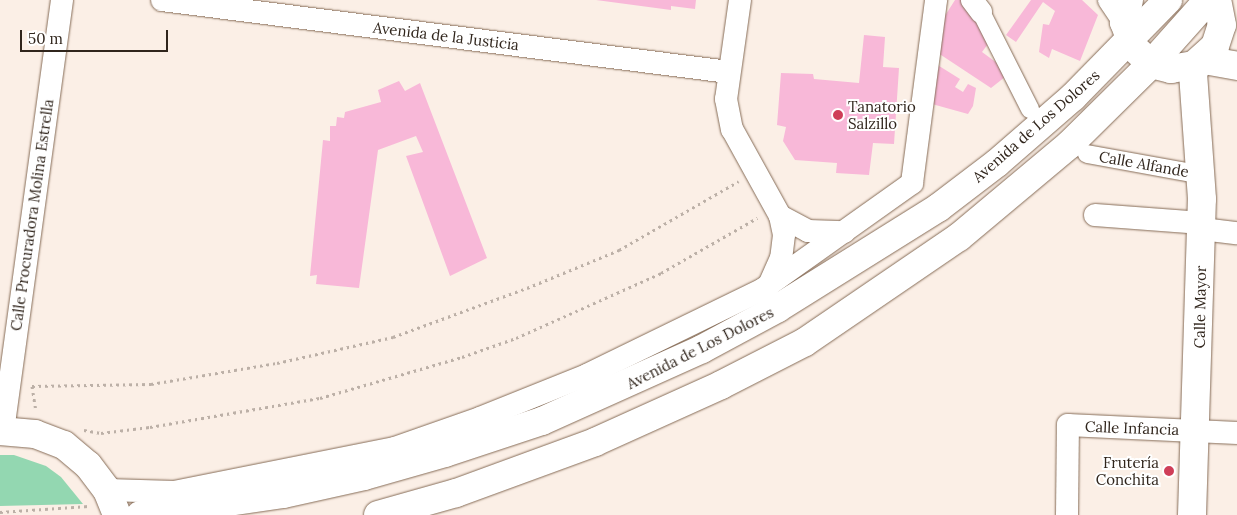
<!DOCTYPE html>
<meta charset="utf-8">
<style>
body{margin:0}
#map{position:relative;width:1237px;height:515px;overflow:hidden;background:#fbefe6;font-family:Lora,serif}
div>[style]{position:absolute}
.green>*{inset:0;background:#93d7b1}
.building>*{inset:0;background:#f8b8d8}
.path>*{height:3px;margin-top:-1.5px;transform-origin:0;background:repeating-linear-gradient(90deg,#bcb0a7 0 2.5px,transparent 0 6.5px)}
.roads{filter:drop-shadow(0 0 1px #866c57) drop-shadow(0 0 1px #866c57)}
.pedestrian>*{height:18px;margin:-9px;padding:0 9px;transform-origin:9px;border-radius:9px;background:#fff}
.minor>*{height:22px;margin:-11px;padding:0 11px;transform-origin:11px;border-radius:11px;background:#fff}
.secondary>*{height:28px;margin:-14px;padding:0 14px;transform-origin:14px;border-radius:14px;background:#fff}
.primary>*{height:28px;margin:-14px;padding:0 14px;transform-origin:14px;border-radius:14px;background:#fff}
.dots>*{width:14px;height:14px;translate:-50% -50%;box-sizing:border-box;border:2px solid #fff;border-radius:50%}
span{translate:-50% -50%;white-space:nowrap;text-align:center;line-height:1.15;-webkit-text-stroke:4px #fff;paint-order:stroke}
.street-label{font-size:15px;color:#30251c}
.poi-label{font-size:15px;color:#30251c}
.left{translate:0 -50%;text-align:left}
.right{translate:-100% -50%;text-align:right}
.scale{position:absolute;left:20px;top:30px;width:148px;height:22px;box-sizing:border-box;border:2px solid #30251c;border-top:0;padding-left:6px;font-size:15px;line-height:18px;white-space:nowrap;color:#30251c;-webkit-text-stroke:4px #fff;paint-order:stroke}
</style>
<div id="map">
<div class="green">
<div style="clip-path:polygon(0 455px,14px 455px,46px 466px,61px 477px,83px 504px,0 506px)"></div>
</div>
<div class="building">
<div style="clip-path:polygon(596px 0,696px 0,695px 9px,671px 6px,671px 10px)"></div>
<div style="clip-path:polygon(955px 0,967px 0,988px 44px,982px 52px,997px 63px,1005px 77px,991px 88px,938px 53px,941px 22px)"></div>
<div style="clip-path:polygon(1031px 0,1082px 0,1098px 15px,1080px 61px,1052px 49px,1049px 58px,1039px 52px,1043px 24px,1049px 25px,1055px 11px,1043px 2px,1016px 42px,1006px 35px)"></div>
<div style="clip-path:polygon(864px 35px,885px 37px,883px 67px,899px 68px,894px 144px,873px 143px,869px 175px,836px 173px,837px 163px,795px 160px,783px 141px,786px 127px,777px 125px,781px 73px,813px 74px,814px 79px,859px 83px)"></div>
<div style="clip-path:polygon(936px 64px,960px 79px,955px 87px,963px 92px,968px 84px,976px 88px,973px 106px,968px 114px,932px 104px)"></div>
<div style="clip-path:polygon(399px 81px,405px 91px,420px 83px,487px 258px,450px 276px,406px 156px,423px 152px,416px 136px,378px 150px,359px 288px,316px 284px,317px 275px,310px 276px,323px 140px,330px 141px,330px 126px,336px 126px,337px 117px,344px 118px,345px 112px,381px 102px,378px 90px)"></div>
</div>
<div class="path">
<div style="left:32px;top:386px;width:25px;rotate:81deg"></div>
<div style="left:32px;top:386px;width:119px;rotate:-1deg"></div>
<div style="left:151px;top:384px;width:128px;rotate:-9.5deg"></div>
<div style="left:277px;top:363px;width:119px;rotate:-12.6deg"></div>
<div style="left:393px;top:337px;width:143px;rotate:-20.1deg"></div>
<div style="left:527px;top:288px;width:100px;rotate:-22.4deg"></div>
<div style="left:619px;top:250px;width:138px;rotate:-29.9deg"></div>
<div style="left:84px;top:430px;width:17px;rotate:10deg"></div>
<div style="left:101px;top:433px;width:49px;rotate:-7deg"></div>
<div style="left:150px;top:427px;width:172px;rotate:-9.7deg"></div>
<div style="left:320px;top:398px;width:148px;rotate:-16.1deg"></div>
<div style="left:462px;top:357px;width:57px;rotate:-19.4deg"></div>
<div style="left:516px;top:338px;width:159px;rotate:-24.1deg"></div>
<div style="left:661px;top:273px;width:111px;rotate:-29.8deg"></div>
<div style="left:0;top:512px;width:89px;rotate:-3.9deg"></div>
</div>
<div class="roads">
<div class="pedestrian">
<div style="left:981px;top:12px;width:109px;rotate:63.2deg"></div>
<div style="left:1087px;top:154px;width:117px;rotate:10.3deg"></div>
</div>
<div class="minor">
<div style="left:162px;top:0;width:572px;rotate:7.24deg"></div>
<div style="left:740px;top:0;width:100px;rotate:98deg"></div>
<div style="left:726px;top:99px;width:31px;rotate:79deg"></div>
<div style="left:732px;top:129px;width:99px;rotate:61.1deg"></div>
<div style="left:780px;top:216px;width:19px;rotate:78deg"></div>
<div style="left:784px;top:235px;width:23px;rotate:97deg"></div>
<div style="left:781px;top:258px;width:30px;rotate:114deg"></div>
<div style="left:972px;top:0;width:15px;rotate:53deg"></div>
<div style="left:1109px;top:0;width:27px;rotate:56deg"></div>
<div style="left:1095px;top:215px;width:107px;rotate:4.3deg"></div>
<div style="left:780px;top:216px;width:32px;rotate:28deg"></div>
<div style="left:808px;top:231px;width:36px;rotate:2deg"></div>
<div style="left:1202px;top:229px;width:35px;rotate:7deg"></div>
<div style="left:3px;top:431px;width:435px;rotate:-82.2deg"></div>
<div style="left:107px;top:490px;width:67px;rotate:1.7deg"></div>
<div style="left:174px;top:492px;width:225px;rotate:-11.3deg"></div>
<div style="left:395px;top:448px;width:90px;rotate:-19.4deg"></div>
<div style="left:480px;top:418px;width:115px;rotate:-21.9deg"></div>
<div style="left:587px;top:375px;width:196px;rotate:-26deg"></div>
<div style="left:763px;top:289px;width:183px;rotate:-35.4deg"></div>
<div style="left:912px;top:183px;width:185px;rotate:-82.5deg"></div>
<div style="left:1067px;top:515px;width:90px;rotate:-89.4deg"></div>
<div style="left:1068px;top:425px;width:169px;rotate:2.7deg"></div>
</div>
<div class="secondary">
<div style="left:1192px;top:515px;width:316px;rotate:-88.2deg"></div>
<div style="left:1202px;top:199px;width:125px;rotate:-94.1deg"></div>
<div style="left:1193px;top:74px;width:9px;rotate:-69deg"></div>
<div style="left:1196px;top:66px;width:10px;rotate:-37deg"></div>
<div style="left:1204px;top:60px;width:34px;rotate:10deg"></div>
</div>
<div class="primary">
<div style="left:1129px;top:0;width:23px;rotate:103deg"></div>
<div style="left:1124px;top:22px;width:27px;rotate:70deg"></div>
<div style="left:1133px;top:47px;width:25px;rotate:43deg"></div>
<div style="left:1151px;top:64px;width:21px;rotate:14deg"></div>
<div style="left:1171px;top:69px;width:23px;rotate:-10deg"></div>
<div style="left:1194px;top:65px;width:28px;rotate:-42deg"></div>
<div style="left:1215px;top:46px;width:22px;rotate:-72deg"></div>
<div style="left:1222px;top:25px;width:25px;rotate:-101deg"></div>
<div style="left:0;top:431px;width:35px;rotate:5deg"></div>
<div style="left:35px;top:434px;width:31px;rotate:21deg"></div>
<div style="left:64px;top:445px;width:31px;rotate:40deg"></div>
<div style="left:88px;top:465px;width:31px;rotate:53deg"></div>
<div style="left:107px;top:490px;width:27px;rotate:68deg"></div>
<div style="left:140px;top:515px;width:145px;rotate:-8.4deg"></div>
<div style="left:283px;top:494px;width:83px;rotate:-12.5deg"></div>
<div style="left:364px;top:476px;width:84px;rotate:-15.9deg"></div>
<div style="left:445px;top:453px;width:102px;rotate:-18.3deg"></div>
<div style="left:542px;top:421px;width:175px;rotate:-24.2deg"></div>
<div style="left:702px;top:349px;width:86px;rotate:-28.3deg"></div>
<div style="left:778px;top:308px;width:189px;rotate:-32deg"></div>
<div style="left:938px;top:208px;width:74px;rotate:-37.3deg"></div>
<div style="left:997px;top:163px;width:101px;rotate:-41deg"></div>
<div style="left:1073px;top:97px;width:136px;rotate:-45.6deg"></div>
<div style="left:378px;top:515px;width:81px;rotate:-15.8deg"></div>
<div style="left:456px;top:493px;width:148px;rotate:-20.1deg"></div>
<div style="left:595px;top:442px;width:138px;rotate:-24.3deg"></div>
<div style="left:721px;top:385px;width:94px;rotate:-27.1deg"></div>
<div style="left:805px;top:342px;width:186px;rotate:-34.3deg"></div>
<div style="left:959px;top:237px;width:143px;rotate:-39.9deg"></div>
<div style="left:1069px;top:145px;width:115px;rotate:-44.6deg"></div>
<div style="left:1151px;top:64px;width:86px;rotate:-48.3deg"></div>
</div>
</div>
<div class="dots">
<div style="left:838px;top:115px;background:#cf3e58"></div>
<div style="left:1169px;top:471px;background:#cf3e58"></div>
</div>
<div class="street-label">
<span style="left:446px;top:36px;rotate:7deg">Avenida de la Justicia</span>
<span style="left:1036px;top:126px;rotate:-41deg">Avenida de Los Dolores</span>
<span style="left:1144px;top:164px;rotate:10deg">Calle Alfande</span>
<span style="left:32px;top:215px;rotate:-82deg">Calle Procuradora Molina Estrella</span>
<span style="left:1200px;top:307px;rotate:-89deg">Calle Mayor</span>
<span style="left:700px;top:348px;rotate:-27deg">Avenida de Los Dolores</span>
<span style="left:1132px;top:428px;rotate:2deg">Calle Infancia</span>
</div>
<div class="poi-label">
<span class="left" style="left:848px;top:115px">Tanatorio<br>Salzillo</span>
<span class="right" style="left:1159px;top:471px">Frutería<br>Conchita</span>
</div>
<div class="scale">50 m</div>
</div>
